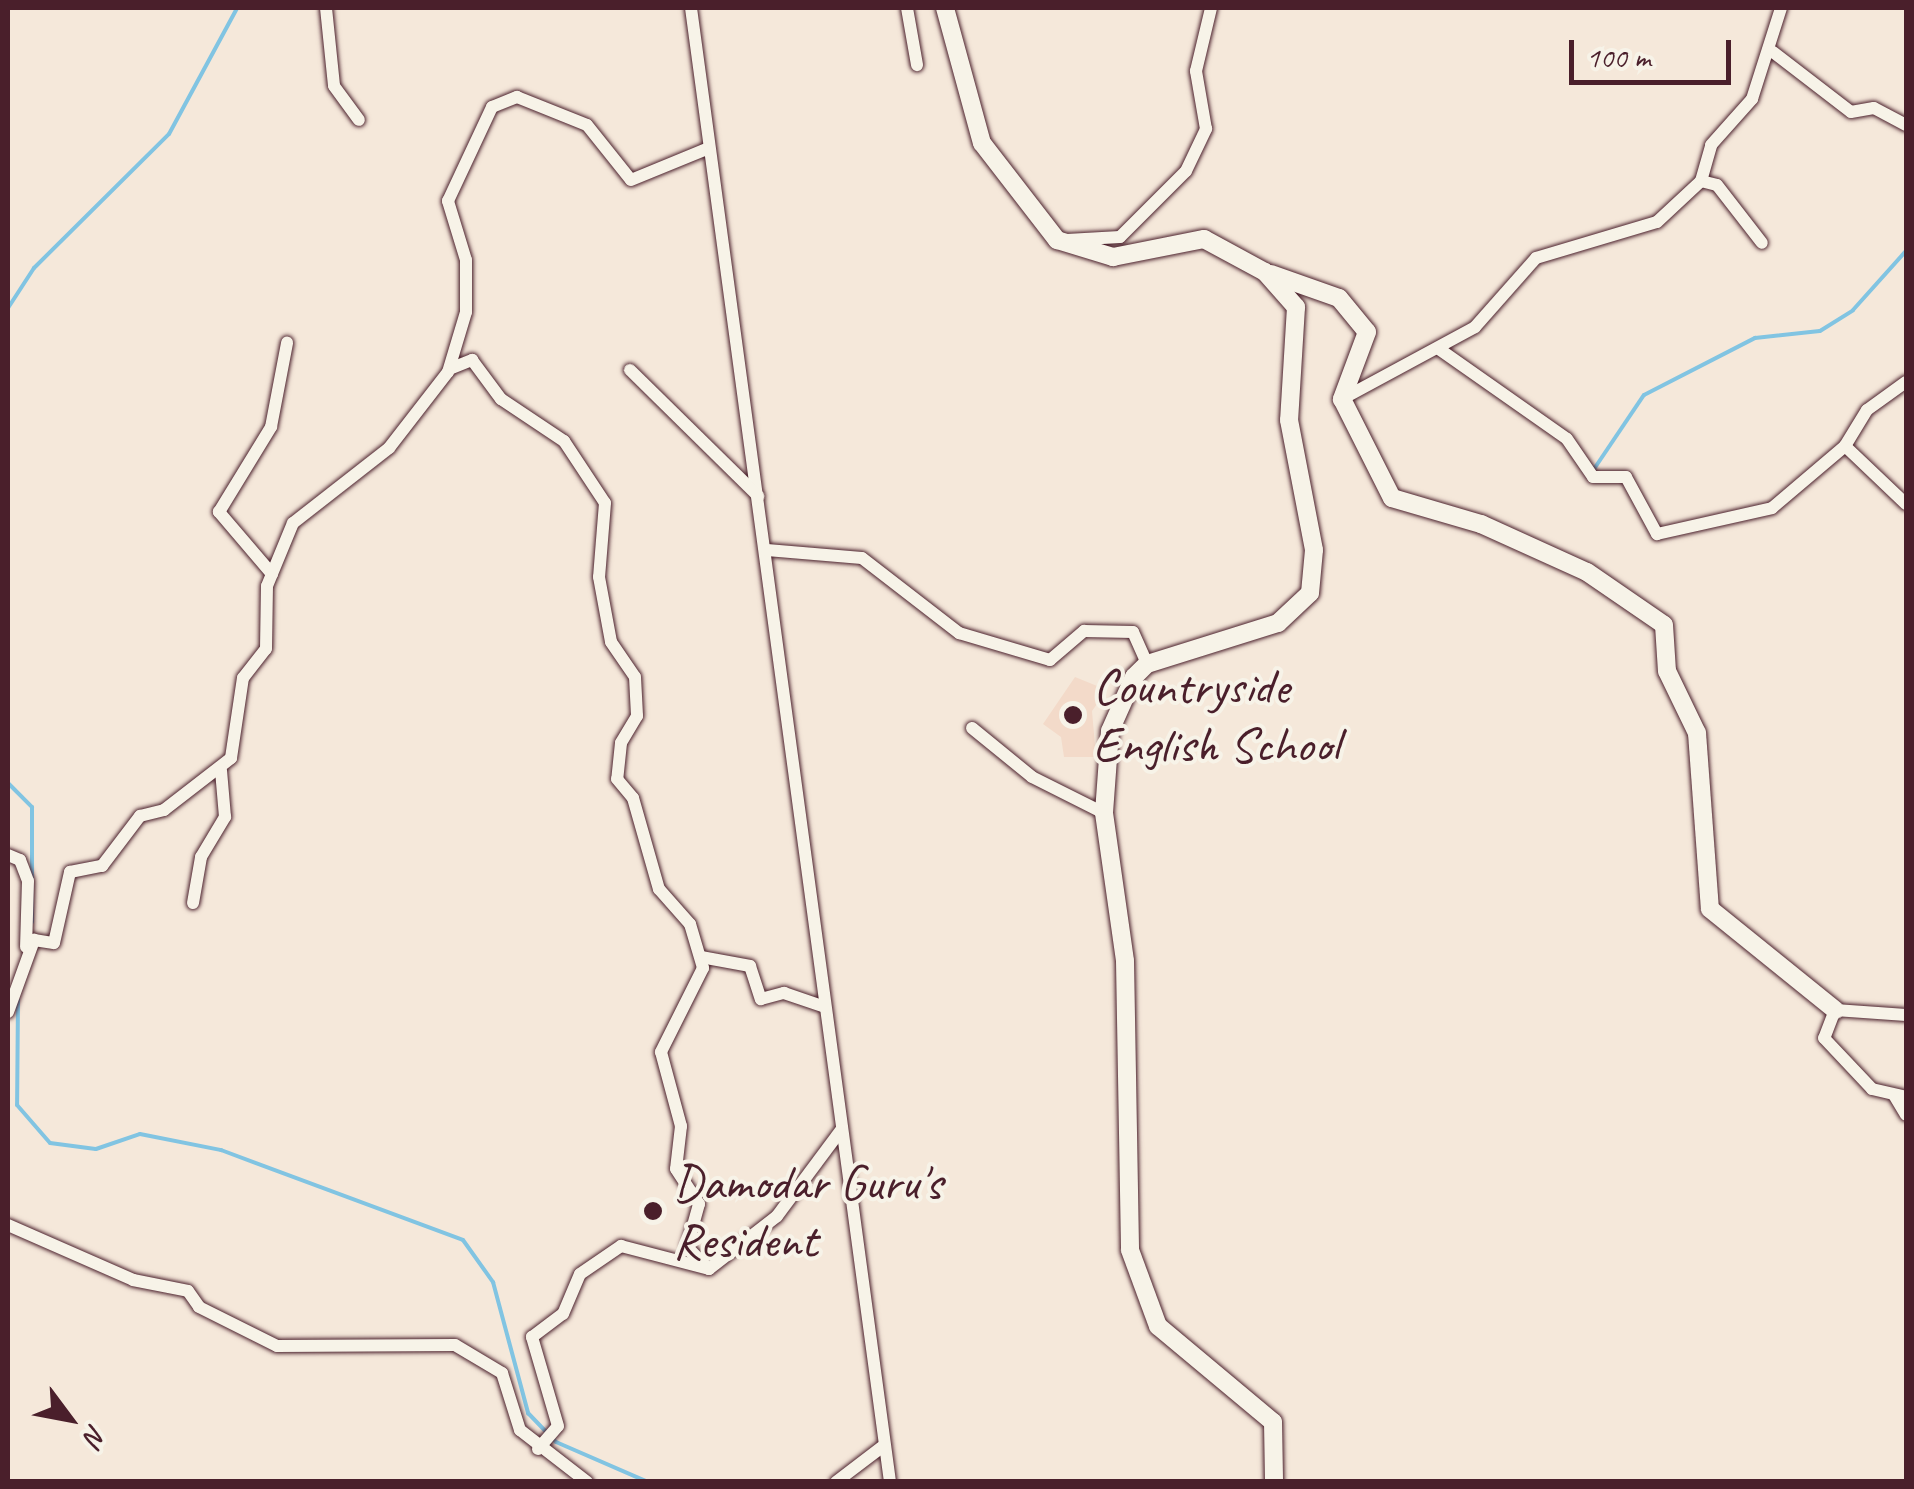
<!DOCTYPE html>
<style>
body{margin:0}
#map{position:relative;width:1914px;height:1489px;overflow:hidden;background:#f5e8da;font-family:Caveat,sans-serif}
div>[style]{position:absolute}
.built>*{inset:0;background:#f3dac9}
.stream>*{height:4px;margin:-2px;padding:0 2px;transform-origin:2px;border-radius:2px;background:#81c4e2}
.roads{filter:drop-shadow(0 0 2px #4a1f2b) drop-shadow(0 0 2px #4a1f2b)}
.street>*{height:12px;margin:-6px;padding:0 6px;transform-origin:6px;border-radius:6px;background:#f7f3e8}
.secondary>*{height:18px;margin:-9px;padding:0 9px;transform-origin:9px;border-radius:9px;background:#f7f3e8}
.dots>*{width:28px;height:28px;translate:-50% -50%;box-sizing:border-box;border:5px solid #f7f3e8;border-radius:50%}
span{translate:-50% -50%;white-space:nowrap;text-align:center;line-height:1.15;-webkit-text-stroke:8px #f7f3e8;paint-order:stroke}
.poi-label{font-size:50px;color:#4a1f2b}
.left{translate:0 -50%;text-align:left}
.frame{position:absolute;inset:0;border:10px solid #4a1f2b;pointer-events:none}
.north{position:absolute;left:20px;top:1369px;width:100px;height:100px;-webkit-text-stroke:8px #f7f3e8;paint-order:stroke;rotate:122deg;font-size:28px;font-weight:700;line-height:40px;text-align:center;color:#4a1f2b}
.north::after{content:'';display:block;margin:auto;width:35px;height:45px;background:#4a1f2b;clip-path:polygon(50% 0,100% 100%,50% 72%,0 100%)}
.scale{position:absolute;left:1569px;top:40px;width:162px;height:45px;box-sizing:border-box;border:5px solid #4a1f2b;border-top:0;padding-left:12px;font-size:30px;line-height:35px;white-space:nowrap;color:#4a1f2b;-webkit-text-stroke:8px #f7f3e8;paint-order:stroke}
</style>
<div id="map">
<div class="built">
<div style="clip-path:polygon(1075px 677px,1107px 690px,1092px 711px,1096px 757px,1064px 757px,1061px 737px,1043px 724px)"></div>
</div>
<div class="stream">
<div style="left:8px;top:308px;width:48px;rotate:-57deg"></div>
<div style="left:34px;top:268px;width:190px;rotate:-44.8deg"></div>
<div style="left:169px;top:134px;width:143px;rotate:-61.6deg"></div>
<div style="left:1594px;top:469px;width:89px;rotate:-56deg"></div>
<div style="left:1644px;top:395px;width:125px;rotate:-27.2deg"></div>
<div style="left:1755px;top:338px;width:65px;rotate:-6.1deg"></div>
<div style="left:1820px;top:331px;width:39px;rotate:-32deg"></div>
<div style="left:1853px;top:310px;width:79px;rotate:-48.1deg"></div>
<div style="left:8px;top:783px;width:34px;rotate:45deg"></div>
<div style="left:32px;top:807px;width:115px;rotate:90deg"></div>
<div style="left:18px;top:1000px;width:105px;rotate:90.5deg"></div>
<div style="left:17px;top:1105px;width:50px;rotate:49deg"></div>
<div style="left:50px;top:1143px;width:46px;rotate:7.4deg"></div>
<div style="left:96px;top:1149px;width:46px;rotate:-18.8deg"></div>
<div style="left:140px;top:1134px;width:83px;rotate:11.2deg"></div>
<div style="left:221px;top:1150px;width:258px;rotate:20.4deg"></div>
<div style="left:463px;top:1240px;width:52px;rotate:54.5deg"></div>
<div style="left:493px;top:1282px;width:136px;rotate:75deg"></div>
<div style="left:528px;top:1413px;width:40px;rotate:46deg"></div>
<div style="left:556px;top:1442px;width:100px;rotate:23.5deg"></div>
</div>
<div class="roads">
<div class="street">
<div style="left:326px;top:8px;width:78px;rotate:84.1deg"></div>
<div style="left:334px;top:86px;width:42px;rotate:53.7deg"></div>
<div style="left:691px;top:8px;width:1487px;rotate:82.31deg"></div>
<div style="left:907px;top:8px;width:58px;rotate:80deg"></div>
<div style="left:1773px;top:52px;width:98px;rotate:37.6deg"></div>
<div style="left:1851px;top:112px;width:23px;rotate:-10deg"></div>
<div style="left:1874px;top:108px;width:36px;rotate:28deg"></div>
<div style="left:1701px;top:181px;width:16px;rotate:14deg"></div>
<div style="left:1717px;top:185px;width:73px;rotate:52.2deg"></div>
<div style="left:1067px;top:240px;width:53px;rotate:-3.2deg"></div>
<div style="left:1120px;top:237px;width:93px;rotate:-45deg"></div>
<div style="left:1186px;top:171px;width:47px;rotate:-64.5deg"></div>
<div style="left:1206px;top:129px;width:59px;rotate:-99.8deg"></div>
<div style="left:1196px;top:71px;width:65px;rotate:-76.6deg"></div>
<div style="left:1439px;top:349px;width:156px;rotate:35.1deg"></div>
<div style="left:1567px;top:439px;width:46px;rotate:55.6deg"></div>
<div style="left:1593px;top:477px;width:33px"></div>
<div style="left:1626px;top:477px;width:65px;rotate:61.5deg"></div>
<div style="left:1657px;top:534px;width:118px;rotate:-12.7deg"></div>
<div style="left:1772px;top:508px;width:96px;rotate:-40.3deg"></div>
<div style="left:1845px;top:446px;width:84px;rotate:43.6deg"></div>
<div style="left:452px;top:368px;width:22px;rotate:-22deg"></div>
<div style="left:472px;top:360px;width:49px;rotate:53.4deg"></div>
<div style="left:501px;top:399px;width:76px;rotate:33.7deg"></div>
<div style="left:564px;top:441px;width:74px;rotate:56.5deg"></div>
<div style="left:605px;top:503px;width:74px;rotate:94.6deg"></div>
<div style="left:599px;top:577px;width:66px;rotate:79.5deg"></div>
<div style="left:611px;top:642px;width:42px;rotate:55.6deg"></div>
<div style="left:635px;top:677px;width:39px;rotate:87deg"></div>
<div style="left:637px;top:716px;width:31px;rotate:121deg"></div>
<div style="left:621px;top:743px;width:36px;rotate:96deg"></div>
<div style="left:617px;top:779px;width:25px;rotate:50deg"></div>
<div style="left:633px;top:798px;width:95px;rotate:74.1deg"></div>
<div style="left:659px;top:889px;width:47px;rotate:48.5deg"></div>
<div style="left:690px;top:924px;width:46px;rotate:73.5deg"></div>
<div style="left:703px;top:968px;width:94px;rotate:116.6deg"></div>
<div style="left:661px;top:1052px;width:77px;rotate:74.9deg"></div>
<div style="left:681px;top:1126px;width:43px;rotate:96.6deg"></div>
<div style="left:676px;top:1169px;width:42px;rotate:56.7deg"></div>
<div style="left:699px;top:1204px;width:45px;rotate:105.6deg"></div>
<div style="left:687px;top:1247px;width:31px;rotate:45deg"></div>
<div style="left:630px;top:370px;width:180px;rotate:44.5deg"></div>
<div style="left:1342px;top:399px;width:151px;rotate:-28.4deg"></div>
<div style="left:1475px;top:327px;width:92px;rotate:-48.5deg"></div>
<div style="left:1536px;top:258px;width:126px;rotate:-16.6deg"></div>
<div style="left:1657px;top:222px;width:60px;rotate:-43deg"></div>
<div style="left:1701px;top:181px;width:37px;rotate:-74deg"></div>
<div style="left:1711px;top:145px;width:62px;rotate:-48.3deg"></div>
<div style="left:1752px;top:99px;width:96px;rotate:-72.3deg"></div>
<div style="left:1845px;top:446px;width:42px;rotate:-58.6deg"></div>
<div style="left:1867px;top:410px;width:48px;rotate:-35.7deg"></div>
<div style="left:767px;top:550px;width:95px;rotate:4.8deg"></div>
<div style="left:862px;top:558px;width:123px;rotate:37.7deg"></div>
<div style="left:959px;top:633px;width:95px;rotate:16.5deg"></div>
<div style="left:1050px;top:660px;width:45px;rotate:-40.5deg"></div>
<div style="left:1084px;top:631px;width:49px;rotate:1.2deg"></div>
<div style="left:1133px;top:632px;width:35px;rotate:66deg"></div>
<div style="left:272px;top:574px;width:82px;rotate:-130.5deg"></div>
<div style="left:219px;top:512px;width:100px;rotate:-58.5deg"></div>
<div style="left:271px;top:427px;width:86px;rotate:-79.2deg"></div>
<div style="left:972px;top:728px;width:77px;rotate:39.2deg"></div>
<div style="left:1032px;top:777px;width:80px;rotate:26.6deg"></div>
<div style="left:8px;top:855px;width:13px;rotate:23deg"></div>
<div style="left:20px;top:860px;width:22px;rotate:69deg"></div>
<div style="left:28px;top:881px;width:66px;rotate:91.7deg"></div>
<div style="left:193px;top:903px;width:47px;rotate:-80.1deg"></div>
<div style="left:201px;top:857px;width:47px;rotate:-59deg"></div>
<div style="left:225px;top:817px;width:47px;rotate:-94.9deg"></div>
<div style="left:701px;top:957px;width:50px;rotate:10.4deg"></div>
<div style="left:750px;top:966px;width:35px;rotate:72deg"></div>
<div style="left:761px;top:999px;width:24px;rotate:-15deg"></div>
<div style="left:784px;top:993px;width:43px;rotate:18.9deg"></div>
<div style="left:8px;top:1012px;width:77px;rotate:-70.1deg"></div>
<div style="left:34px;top:940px;width:20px;rotate:9deg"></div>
<div style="left:54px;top:943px;width:73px;rotate:-77.3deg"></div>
<div style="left:70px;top:872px;width:33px;rotate:-11deg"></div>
<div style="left:102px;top:866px;width:63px;rotate:-52.8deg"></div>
<div style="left:140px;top:816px;width:25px;rotate:-14deg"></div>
<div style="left:164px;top:810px;width:85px;rotate:-37.8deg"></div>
<div style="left:231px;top:758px;width:81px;rotate:-81.5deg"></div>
<div style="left:243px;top:678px;width:37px;rotate:-52deg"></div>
<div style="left:266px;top:649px;width:63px;rotate:-89.1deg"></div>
<div style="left:267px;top:586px;width:68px;rotate:-67.6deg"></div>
<div style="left:293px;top:523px;width:122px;rotate:-38deg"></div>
<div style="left:389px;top:448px;width:96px;rotate:-52.2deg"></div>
<div style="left:448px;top:372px;width:63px;rotate:-73.3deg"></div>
<div style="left:466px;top:312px;width:52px;rotate:-90deg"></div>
<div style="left:466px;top:260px;width:62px;rotate:-107deg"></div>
<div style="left:448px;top:201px;width:104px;rotate:-64.9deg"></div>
<div style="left:492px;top:107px;width:27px;rotate:-22deg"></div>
<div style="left:517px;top:97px;width:75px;rotate:21.8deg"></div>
<div style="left:587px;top:125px;width:70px;rotate:51.3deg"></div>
<div style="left:631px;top:180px;width:84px;rotate:-22.3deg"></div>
<div style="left:1906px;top:1015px;width:71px;rotate:-176deg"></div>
<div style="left:1835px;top:1010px;width:30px;rotate:111deg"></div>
<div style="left:1824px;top:1038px;width:70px;rotate:46.7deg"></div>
<div style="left:1872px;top:1089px;width:35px;rotate:13deg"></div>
<div style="left:1894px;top:1095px;width:23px;rotate:59deg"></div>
<div style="left:8px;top:1225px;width:137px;rotate:23.7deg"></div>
<div style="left:133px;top:1280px;width:56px;rotate:11.3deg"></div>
<div style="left:188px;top:1291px;width:19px;rotate:55deg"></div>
<div style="left:199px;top:1307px;width:87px;rotate:26.6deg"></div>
<div style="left:277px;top:1346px;width:178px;rotate:-0.3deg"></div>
<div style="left:455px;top:1345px;width:55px;rotate:30.8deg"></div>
<div style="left:502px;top:1373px;width:60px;rotate:72.5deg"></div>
<div style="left:520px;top:1430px;width:85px;rotate:37.8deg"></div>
<div style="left:538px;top:1449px;width:30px;rotate:-49deg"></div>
<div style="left:558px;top:1426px;width:93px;rotate:-106.3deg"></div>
<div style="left:532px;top:1337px;width:39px;rotate:-37deg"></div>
<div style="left:563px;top:1314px;width:43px;rotate:-67deg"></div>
<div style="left:580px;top:1274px;width:50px;rotate:-34.3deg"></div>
<div style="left:621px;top:1246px;width:91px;rotate:14.6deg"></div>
<div style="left:709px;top:1269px;width:86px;rotate:-37.9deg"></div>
<div style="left:777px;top:1216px;width:107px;rotate:-53.3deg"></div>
<div style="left:836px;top:1482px;width:58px;rotate:-37.3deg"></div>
</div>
<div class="secondary">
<div style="left:945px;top:8px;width:140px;rotate:74.7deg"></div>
<div style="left:982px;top:143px;width:123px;rotate:52.3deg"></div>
<div style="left:1057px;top:240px;width:59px;rotate:16.9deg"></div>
<div style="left:1113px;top:257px;width:93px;rotate:-11.2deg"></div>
<div style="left:1204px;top:239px;width:69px;rotate:28.4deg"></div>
<div style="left:1265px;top:272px;width:47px;rotate:48.5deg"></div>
<div style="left:1296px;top:307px;width:113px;rotate:93.5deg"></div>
<div style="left:1289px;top:420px;width:132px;rotate:79.1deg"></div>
<div style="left:1314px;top:550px;width:43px;rotate:95.3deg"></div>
<div style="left:1310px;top:593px;width:44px;rotate:136.8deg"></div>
<div style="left:1278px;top:623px;width:137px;rotate:162.6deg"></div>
<div style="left:1147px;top:664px;width:18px;rotate:135deg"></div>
<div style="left:1134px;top:677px;width:59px;rotate:114deg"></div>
<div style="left:1110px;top:731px;width:82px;rotate:94.2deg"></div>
<div style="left:1104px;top:813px;width:149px;rotate:81.9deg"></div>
<div style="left:1125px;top:961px;width:289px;rotate:89deg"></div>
<div style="left:1130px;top:1250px;width:81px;rotate:69.8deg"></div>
<div style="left:1158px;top:1326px;width:150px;rotate:39.9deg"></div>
<div style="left:1273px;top:1422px;width:60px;rotate:89deg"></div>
<div style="left:1271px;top:274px;width:72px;rotate:19.4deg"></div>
<div style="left:1339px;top:298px;width:44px;rotate:50.5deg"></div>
<div style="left:1367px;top:332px;width:72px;rotate:110.5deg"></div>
<div style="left:1342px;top:399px;width:111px;rotate:63.2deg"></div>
<div style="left:1392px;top:498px;width:93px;rotate:16.3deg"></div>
<div style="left:1481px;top:524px;width:116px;rotate:24.4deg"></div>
<div style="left:1587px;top:572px;width:93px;rotate:34.5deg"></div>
<div style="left:1664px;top:625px;width:46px;rotate:86.3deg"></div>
<div style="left:1667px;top:671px;width:69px;rotate:64.2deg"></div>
<div style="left:1697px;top:733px;width:176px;rotate:85.8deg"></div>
<div style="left:1710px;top:909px;width:161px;rotate:38.9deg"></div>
</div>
</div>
<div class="dots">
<div style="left:1073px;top:715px;background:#4a1f2b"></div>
<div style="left:653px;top:1211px;background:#4a1f2b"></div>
</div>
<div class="poi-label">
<span class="left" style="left:1093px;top:715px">Countryside<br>English School</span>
<span class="left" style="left:673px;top:1211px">Damodar Guru's<br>Resident</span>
</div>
<div class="frame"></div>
<div class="north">N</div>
<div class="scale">100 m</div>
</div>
